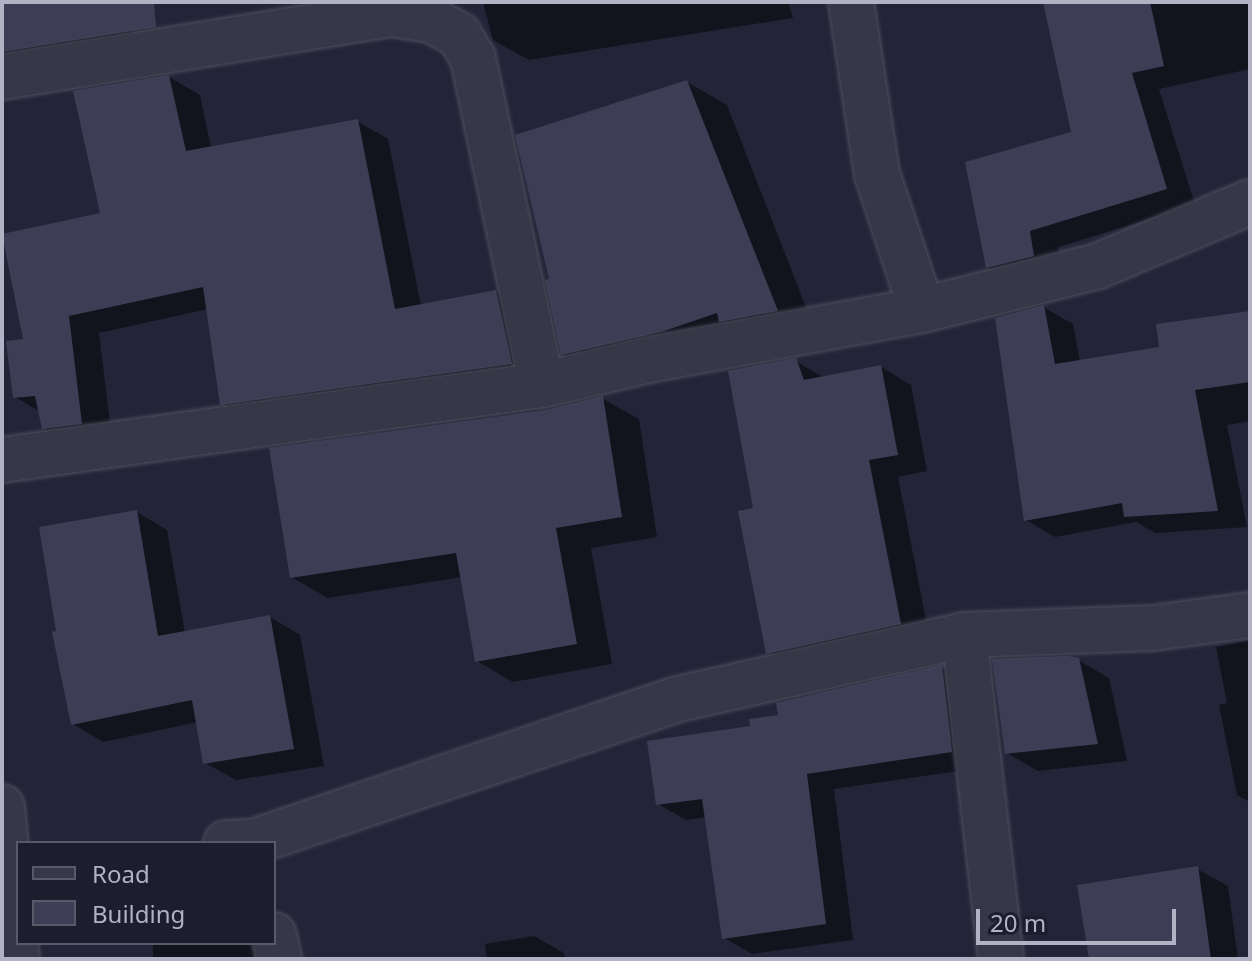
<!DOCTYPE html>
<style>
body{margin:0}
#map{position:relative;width:1252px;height:961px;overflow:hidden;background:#232437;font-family:"Noto Sans",sans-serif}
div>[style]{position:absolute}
.shadow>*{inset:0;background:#0007;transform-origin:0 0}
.building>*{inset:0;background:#3d3e55}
.roads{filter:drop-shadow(0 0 2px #4f4f60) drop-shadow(0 0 2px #4f4f60)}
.minor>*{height:44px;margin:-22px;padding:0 22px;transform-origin:22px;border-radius:22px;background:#373748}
span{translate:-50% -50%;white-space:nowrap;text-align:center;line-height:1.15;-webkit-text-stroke:7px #1c1d2d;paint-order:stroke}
.frame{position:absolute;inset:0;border:4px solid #b2b2c4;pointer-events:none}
.legend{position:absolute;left:16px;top:841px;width:260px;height:104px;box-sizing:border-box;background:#1c1d2d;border:2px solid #585969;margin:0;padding:10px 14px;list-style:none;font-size:24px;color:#b2b2c4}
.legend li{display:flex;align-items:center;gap:16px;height:40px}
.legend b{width:40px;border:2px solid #585969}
.scale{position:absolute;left:976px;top:909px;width:200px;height:36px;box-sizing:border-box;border:4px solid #b2b2c4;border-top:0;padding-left:10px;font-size:24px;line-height:28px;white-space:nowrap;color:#b2b2c4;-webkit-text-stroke:6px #1c1d2d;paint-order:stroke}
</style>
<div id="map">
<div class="shadow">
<div style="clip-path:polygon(2px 2px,129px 2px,137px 59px,2px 68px)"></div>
<div style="clip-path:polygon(483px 2px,788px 2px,793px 18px,529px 60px,493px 40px)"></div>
<div style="clip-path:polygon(1045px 2px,1250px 2px,1250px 69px,1159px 89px,1195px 205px,1058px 247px,1063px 272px,1016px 284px,987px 267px,1073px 133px)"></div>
<div style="clip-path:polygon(169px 77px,200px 95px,211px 148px,357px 121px,388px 139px,421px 306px,496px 292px,526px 309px,542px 381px,252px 421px,222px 403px,208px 309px,99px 333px,112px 440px,75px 446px,44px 428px,41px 412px,15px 397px,25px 341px,103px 214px)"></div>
<div style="clip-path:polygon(687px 82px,727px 105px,816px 333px,603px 377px,563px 354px)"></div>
<div style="clip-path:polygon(1043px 307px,1073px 324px,1080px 362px,1161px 349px,1250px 313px,1250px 421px,1227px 425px,1247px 527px,1155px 533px,1136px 522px,1055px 537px,1026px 520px,1013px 446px,1016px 445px)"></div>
<div style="clip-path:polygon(795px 361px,825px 378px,881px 367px,911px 385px,927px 471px,898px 477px,930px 640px,798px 670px,768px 652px,756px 510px)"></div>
<div style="clip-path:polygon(603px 399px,639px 419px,657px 537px,591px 548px,612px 664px,513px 682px,477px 661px,462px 577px,328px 598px,291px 577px,546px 412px)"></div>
<div style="clip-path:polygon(137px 512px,167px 530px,185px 633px,270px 617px,300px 635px,324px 766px,236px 780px,205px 763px,198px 722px,103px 742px,73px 724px)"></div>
<div style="clip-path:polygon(1250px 640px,1250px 802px,1237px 795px,1219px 705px,1227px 703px,1216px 647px)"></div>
<div style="clip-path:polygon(1078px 660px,1109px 678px,1127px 761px,1038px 771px,1007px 753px)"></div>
<div style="clip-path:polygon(942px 668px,970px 684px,979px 768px,834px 789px,853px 940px,752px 954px,724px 938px,707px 817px,686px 820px,658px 804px,752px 728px)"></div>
<div style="clip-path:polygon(1197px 869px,1228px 886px,1238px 959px,1091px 959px)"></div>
<div style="clip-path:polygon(534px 936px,564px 953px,565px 959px,487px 959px,485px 944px)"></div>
<div style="left:153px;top:943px;width:121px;height:16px"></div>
</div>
<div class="building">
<div style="clip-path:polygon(2px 2px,154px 2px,156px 27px,2px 52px)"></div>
<div style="clip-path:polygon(1043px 2px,1150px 2px,1164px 66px,1132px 73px,1167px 189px,1030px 231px,1034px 256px,986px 268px,965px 162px,1071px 132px)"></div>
<div style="clip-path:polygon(169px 75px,186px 151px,358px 119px,395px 309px,496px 290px,512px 364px,220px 405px,203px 287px,69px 316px,82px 424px,42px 429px,35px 396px,13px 398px,6px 341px,23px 339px,2px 234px,100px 213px,73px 91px)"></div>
<div style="clip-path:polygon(687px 80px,778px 311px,719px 322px,717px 313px,661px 332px,561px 355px,545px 280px,549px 279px,515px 135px)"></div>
<div style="clip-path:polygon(1044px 305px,1055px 364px,1159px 347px,1156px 324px,1250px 311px,1250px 382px,1195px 390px,1218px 511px,1124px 517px,1122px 503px,1024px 521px,995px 318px)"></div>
<div style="clip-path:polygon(796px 358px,804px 380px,881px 365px,898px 455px,869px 460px,901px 624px,766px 654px,738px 511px,753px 508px,728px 371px)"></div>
<div style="clip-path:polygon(603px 396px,622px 517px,556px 528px,577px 644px,475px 662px,456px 553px,290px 578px,269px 448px,546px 410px)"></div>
<div style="clip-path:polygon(137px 510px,158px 636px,270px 615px,294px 749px,203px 764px,192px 700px,71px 725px,52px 632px,56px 631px,39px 527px)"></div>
<div style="clip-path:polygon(1068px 656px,1079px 658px,1098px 744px,1005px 754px,992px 659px)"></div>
<div style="clip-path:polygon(942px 665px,952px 752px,807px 774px,826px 924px,722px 939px,702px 799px,656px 805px,647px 741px,750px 726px,749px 719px,778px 715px,776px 703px)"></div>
<div style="clip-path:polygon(1198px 866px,1211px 959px,1089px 959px,1077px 885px)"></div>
</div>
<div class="roads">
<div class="minor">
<div style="left:851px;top:2px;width:174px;rotate:81.4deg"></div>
<div style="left:877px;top:174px;width:143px;rotate:71.7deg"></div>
<div style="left:2px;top:77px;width:395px;rotate:-9.2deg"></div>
<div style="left:392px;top:14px;width:39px;rotate:9deg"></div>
<div style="left:431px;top:20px;width:32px;rotate:28deg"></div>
<div style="left:459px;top:35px;width:27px;rotate:59deg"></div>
<div style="left:473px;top:58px;width:334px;rotate:78.1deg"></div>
<div style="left:2px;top:460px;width:545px;rotate:-7.91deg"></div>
<div style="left:542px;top:385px;width:114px;rotate:-13.2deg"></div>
<div style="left:653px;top:359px;width:273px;rotate:-10.3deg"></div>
<div style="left:922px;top:310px;width:181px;rotate:-14deg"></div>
<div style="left:1098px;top:266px;width:165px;rotate:-22.8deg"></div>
<div style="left:964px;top:635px;width:326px;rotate:83.5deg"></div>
<div style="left:2px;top:807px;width:153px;rotate:84.4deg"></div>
<div style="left:226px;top:843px;width:27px;rotate:-2deg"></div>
<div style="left:253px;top:842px;width:444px;rotate:-18.6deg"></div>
<div style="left:674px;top:700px;width:297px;rotate:-12.6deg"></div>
<div style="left:964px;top:635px;width:189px;rotate:-2.1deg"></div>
<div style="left:1153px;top:628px;width:98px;rotate:-7.6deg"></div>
<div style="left:274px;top:935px;width:25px;rotate:78deg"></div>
</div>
</div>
<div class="frame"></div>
<ul class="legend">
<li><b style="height:10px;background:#373748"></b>Road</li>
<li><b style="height:22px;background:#3d3e55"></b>Building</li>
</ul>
<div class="scale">20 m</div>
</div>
